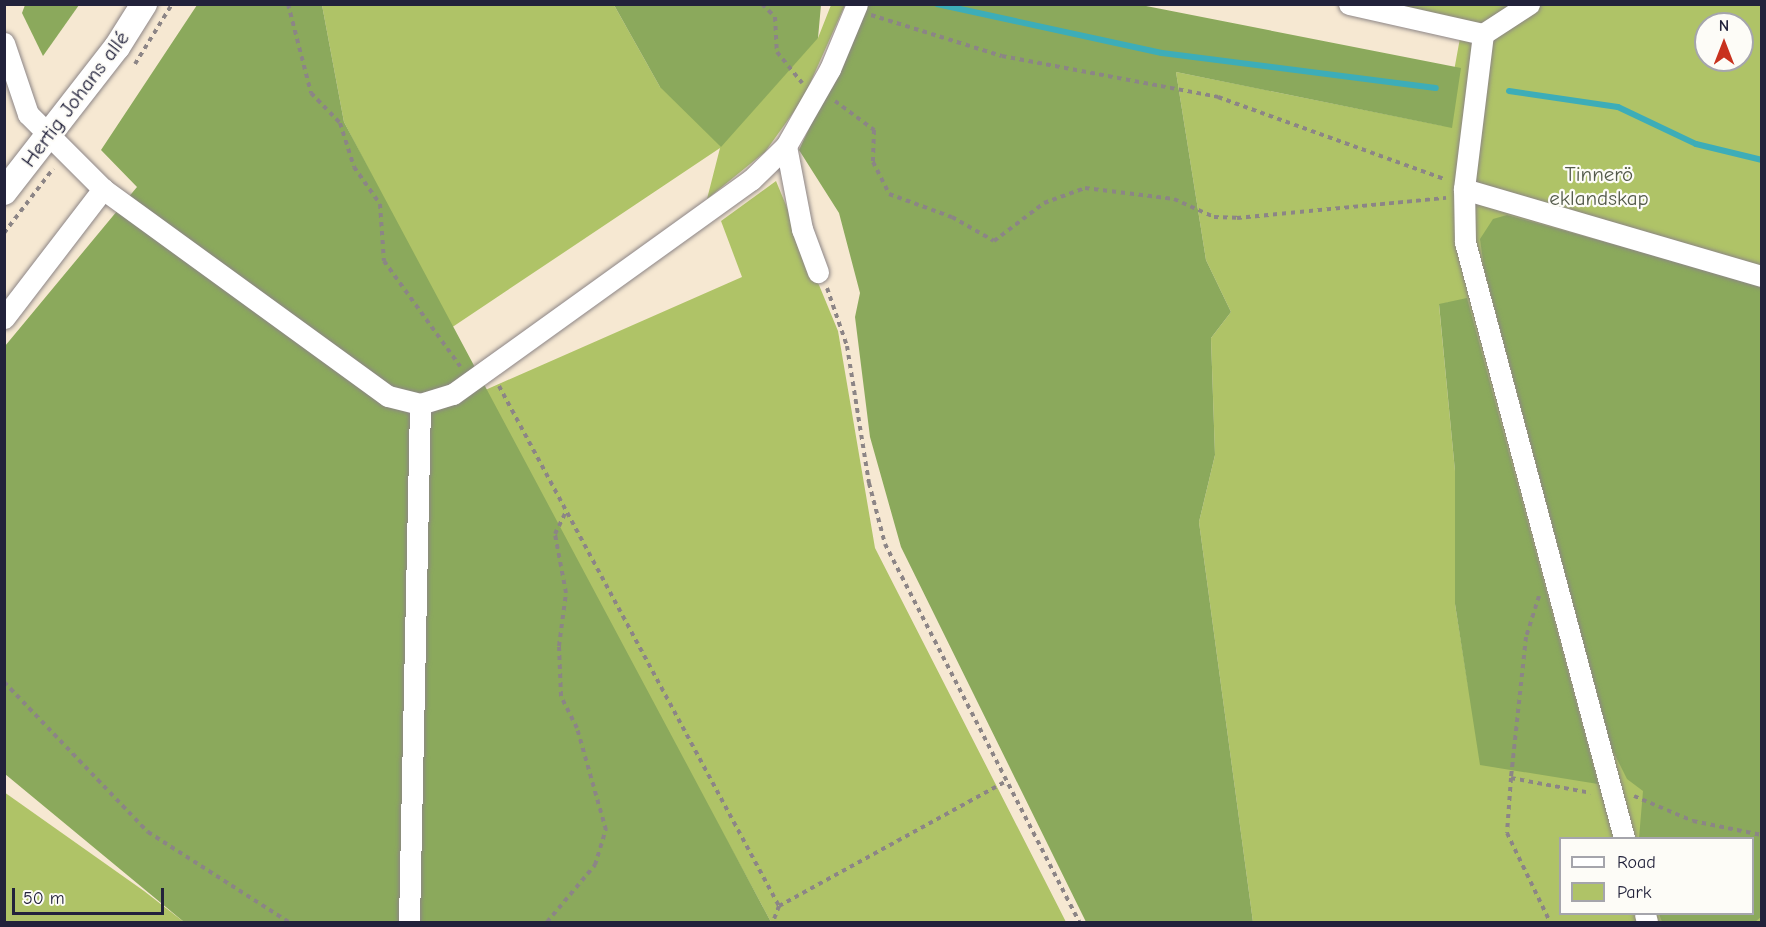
<!DOCTYPE html>
<meta charset="utf-8">
<style>
body{margin:0}
#map{position:relative;width:1766px;height:927px;overflow:hidden;background:#f6e8d2;font-family:"Comic Neue",sans-serif}
div>[style]{position:absolute}
.green>*{inset:0;background:#afc367}
.forest>*{inset:0;background:#8ba95c}
.stream>*{height:6px;margin:-3px;padding:0 3px;transform-origin:3px;border-radius:3px;background:#3dadb8}
.path>*{height:4px;margin-top:-2px;transform-origin:0;background:repeating-linear-gradient(90deg,#8c8586 0 4.5px,transparent 0 9px)}
.roads{filter:drop-shadow(0 0 2px #8c8586) drop-shadow(0 0 2px #8c8586)}
.minor>*{height:21px;margin:-10.5px;padding:0 10.5px;transform-origin:10.5px;border-radius:10.5px;background:#fff}
.tertiary>*{height:26px;margin:-13px;padding:0 13px;transform-origin:13px;border-radius:13px;background:#fff}
span{translate:-50% -50%;white-space:nowrap;text-align:center;line-height:1.15;-webkit-text-stroke:4.5px #fdfcf7;paint-order:stroke}
.street-label{font-size:21px;color:#22223b}
.park-label{font-size:21px;color:#535a4a}
.frame{position:absolute;inset:0;border:6px solid #22223b;pointer-events:none}
.legend{position:absolute;left:1559px;top:837px;width:195px;height:78px;box-sizing:border-box;background:#fdfcf7;border:2px solid #a5a5ac;margin:0;padding:8px 10px;list-style:none;font-size:18px;color:#22223b}
.legend li{display:flex;align-items:center;gap:12px;height:30px}
.legend b{width:30px;border:2px solid #a5a5ac}
.north{position:absolute;left:1694px;top:12px;width:60px;height:60px;box-sizing:border-box;background:#fdfcf7;border:2px solid #a5a5ac;border-radius:50%;rotate:0deg;font-size:16px;font-weight:700;line-height:24px;text-align:center;color:#22223b}
.north::after{content:'';display:block;margin:auto;width:21px;height:27px;background:#c8321e;clip-path:polygon(50% 0,100% 100%,50% 72%,0 100%)}
.scale{position:absolute;left:12px;top:888px;width:152px;height:27px;box-sizing:border-box;border:3px solid #22223b;border-top:0;padding-left:8px;font-size:18px;line-height:21px;white-space:nowrap;color:#22223b;-webkit-text-stroke:4px #fdfcf7;paint-order:stroke}
</style>
<div id="map">
<div class="green">
<div style="clip-path:polygon(322px 5px,614px 5px,660px 87px,818px 38px,831px 5px,845px 5px,803px 99px,765px 152px,707px 199px,720px 148px,451px 328px,344px 122px)"></div>
<div style="clip-path:polygon(evenodd,1339px 5px,1761px 5px,1761px 922px,1650px 922px,1647px 914px,1752px 914px,1752px 838px,1560px 838px,1560px 914px,1635px 914px,1637px 922px,1253px 922px,1199px 522px,1215px 455px,1211px 338px,1231px 312px,1206px 260px,1176px 72px,1444px 126px,1460px 38px,1339px 5px,1706px 24px,1742px 24px,1742px 60px,1706px 60px,1706px 24px,1339px 5px,1450px 302px,1468px 685px,1455px 604px,1455px 471px,1439px 305px,1450px 302px)"></div>
<div style="clip-path:polygon(776px 181px,838px 331px,875px 548px,1066px 922px,771px 922px,483px 391px,742px 277px,721px 221px)"></div>
<div style="clip-path:polygon(4px 792px,144px 891px,184px 922px,5px 922px)"></div>
</div>
<div class="forest">
<div style="clip-path:polygon(25px 5px,79px 5px,43px 56px,22px 13px)"></div>
<div style="clip-path:polygon(197px 5px,322px 5px,344px 122px,771px 922px,184px 922px,5px 774px,5px 346px,137px 187px,101px 150px)"></div>
<div style="clip-path:polygon(614px 5px,821px 5px,818px 38px,721px 147px,660px 87px)"></div>
<div style="clip-path:polygon(867px 5px,1141px 5px,1461px 68px,1452px 128px,1176px 72px,1206px 260px,1231px 312px,1211px 338px,1215px 455px,1199px 522px,1253px 922px,1086px 922px,901px 547px,870px 437px,855px 317px,860px 293px,839px 213px,799px 150px)"></div>
<div style="clip-path:polygon(1507px 215px,1761px 285px,1762px 916px,1755px 922px,1662px 922px,1659px 914px,1752px 914px,1752px 838px,1639px 838px,1643px 791px,1627px 779px,1612px 749px,1484px 268px,1480px 239px,1493px 219px)"></div>
<div style="clip-path:polygon(1467px 298px,1598px 784px,1480px 765px,1455px 604px,1455px 471px,1439px 304px)"></div>
</div>
<div class="stream">
<div style="left:937px;top:4px;width:230px;rotate:12.3deg"></div>
<div style="left:1162px;top:53px;width:276px;rotate:7.3deg"></div>
<div style="left:1509px;top:91px;width:110px;rotate:8.4deg"></div>
<div style="left:1618px;top:107px;width:86px;rotate:25.4deg"></div>
<div style="left:1696px;top:144px;width:68px;rotate:13.6deg"></div>
</div>
<div class="path">
<div style="left:288px;top:4px;width:92px;rotate:75.5deg"></div>
<div style="left:311px;top:93px;width:42px;rotate:46deg"></div>
<div style="left:340px;top:123px;width:46px;rotate:72.3deg"></div>
<div style="left:354px;top:167px;width:45px;rotate:54.9deg"></div>
<div style="left:380px;top:204px;width:57px;rotate:86deg"></div>
<div style="left:384px;top:261px;width:130px;rotate:54.1deg"></div>
<div style="left:762px;top:4px;width:18px;rotate:45deg"></div>
<div style="left:775px;top:17px;width:35px;rotate:87deg"></div>
<div style="left:777px;top:52px;width:40px;rotate:51deg"></div>
<div style="left:871px;top:15px;width:137px;rotate:17.4deg"></div>
<div style="left:1002px;top:56px;width:220px;rotate:10.7deg"></div>
<div style="left:1218px;top:97px;width:241px;rotate:19.9deg"></div>
<div style="left:135px;top:64px;width:70px;rotate:-58.3deg"></div>
<div style="left:835px;top:101px;width:49px;rotate:36.6deg"></div>
<div style="left:874px;top:130px;width:32px;rotate:92deg"></div>
<div style="left:873px;top:162px;width:36px;rotate:63deg"></div>
<div style="left:889px;top:194px;width:67px;rotate:20.1deg"></div>
<div style="left:952px;top:217px;width:48px;rotate:29.7deg"></div>
<div style="left:994px;top:241px;width:63px;rotate:-37.2deg"></div>
<div style="left:1044px;top:203px;width:44px;rotate:-20.1deg"></div>
<div style="left:1085px;top:188px;width:90px;rotate:7deg"></div>
<div style="left:1174px;top:199px;width:44px;rotate:24.2deg"></div>
<div style="left:1214px;top:217px;width:23px;rotate:2deg"></div>
<div style="left:1237px;top:218px;width:210px;rotate:-5.5deg"></div>
<div style="left:4px;top:233px;width:81px;rotate:-52.6deg"></div>
<div style="left:827px;top:288px;width:61px;rotate:71deg"></div>
<div style="left:847px;top:346px;width:139px;rotate:80.9deg"></div>
<div style="left:869px;top:483px;width:63px;rotate:75.3deg"></div>
<div style="left:885px;top:544px;width:425px;rotate:62.8deg"></div>
<div style="left:499px;top:386px;width:591px;rotate:61.7deg"></div>
<div style="left:779px;top:906px;width:17px;rotate:111deg"></div>
<div style="left:1539px;top:596px;width:43px;rotate:107.6deg"></div>
<div style="left:1526px;top:637px;width:142px;rotate:96.1deg"></div>
<div style="left:1511px;top:778px;width:81px;rotate:10.6deg"></div>
<div style="left:4px;top:682px;width:208px;rotate:46.2deg"></div>
<div style="left:148px;top:832px;width:167px;rotate:32.6deg"></div>
<div style="left:1511px;top:778px;width:55px;rotate:94.2deg"></div>
<div style="left:1507px;top:833px;width:99px;rotate:64.2deg"></div>
<div style="left:1634px;top:796px;width:64px;rotate:23deg"></div>
<div style="left:1693px;top:821px;width:70px;rotate:11.5deg"></div>
<div style="left:779px;top:906px;width:259px;rotate:-28.8deg"></div>
<div style="left:547px;top:922px;width:75px;rotate:-49.9deg"></div>
<div style="left:595px;top:865px;width:37px;rotate:-73deg"></div>
<div style="left:606px;top:830px;width:106px;rotate:-105.9deg"></div>
<div style="left:577px;top:728px;width:36px;rotate:-117deg"></div>
<div style="left:561px;top:696px;width:50px;rotate:-92.3deg"></div>
<div style="left:559px;top:646px;width:53px;rotate:-82.5deg"></div>
<div style="left:566px;top:593px;width:60px;rotate:-100.6deg"></div>
<div style="left:555px;top:534px;width:25px;rotate:-64deg"></div>
</div>
<div class="roads">
<div class="minor">
<div style="left:1349px;top:4px;width:137px;rotate:12.6deg"></div>
<div style="left:1483px;top:34px;width:55px;rotate:-33.1deg"></div>
<div style="left:1483px;top:34px;width:156px;rotate:97deg"></div>
<div style="left:1464px;top:189px;width:53px;rotate:88.9deg"></div>
<div style="left:1465px;top:242px;width:617px;rotate:75.06deg"></div>
<div style="left:4px;top:43px;width:75px;rotate:71.3deg"></div>
<div style="left:28px;top:114px;width:106px;rotate:45deg"></div>
<div style="left:103px;top:189px;width:352px;rotate:36deg"></div>
<div style="left:388px;top:396px;width:33px;rotate:14deg"></div>
<div style="left:420px;top:404px;width:34px;rotate:-17deg"></div>
<div style="left:453px;top:394px;width:367px;rotate:-35.7deg"></div>
<div style="left:751px;top:180px;width:49px;rotate:-44.2deg"></div>
<div style="left:786px;top:146px;width:89px;rotate:-60.3deg"></div>
<div style="left:830px;top:69px;width:70px;rotate:-67.4deg"></div>
<div style="left:786px;top:146px;width:85px;rotate:79.1deg"></div>
<div style="left:802px;top:229px;width:46px;rotate:69.6deg"></div>
<div style="left:1464px;top:189px;width:310px;rotate:16.3deg"></div>
<div style="left:4px;top:318px;width:163px;rotate:-52.5deg"></div>
<div style="left:1645px;top:914px;width:8px;rotate:76deg"></div>
<div style="left:409px;top:922px;width:518px;rotate:-88.78deg"></div>
</div>
<div class="tertiary">
<div style="left:4px;top:192px;width:184px;rotate:-52.1deg"></div>
<div style="left:117px;top:47px;width:51px;rotate:-57.9deg"></div>
</div>
</div>
<div class="street-label">
<span style="left:75px;top:99px;rotate:-53deg">Hertig Johans allé</span>
</div>
<div class="park-label">
<span style="left:1599px;top:186px">Tinnerö<br>eklandskap</span>
</div>
<div class="frame"></div>
<ul class="legend">
<li><b style="height:8px;background:#fff"></b>Road</li>
<li><b style="height:16px;background:#afc367"></b>Park</li>
</ul>
<div class="north">N</div>
<div class="scale">50 m</div>
</div>
